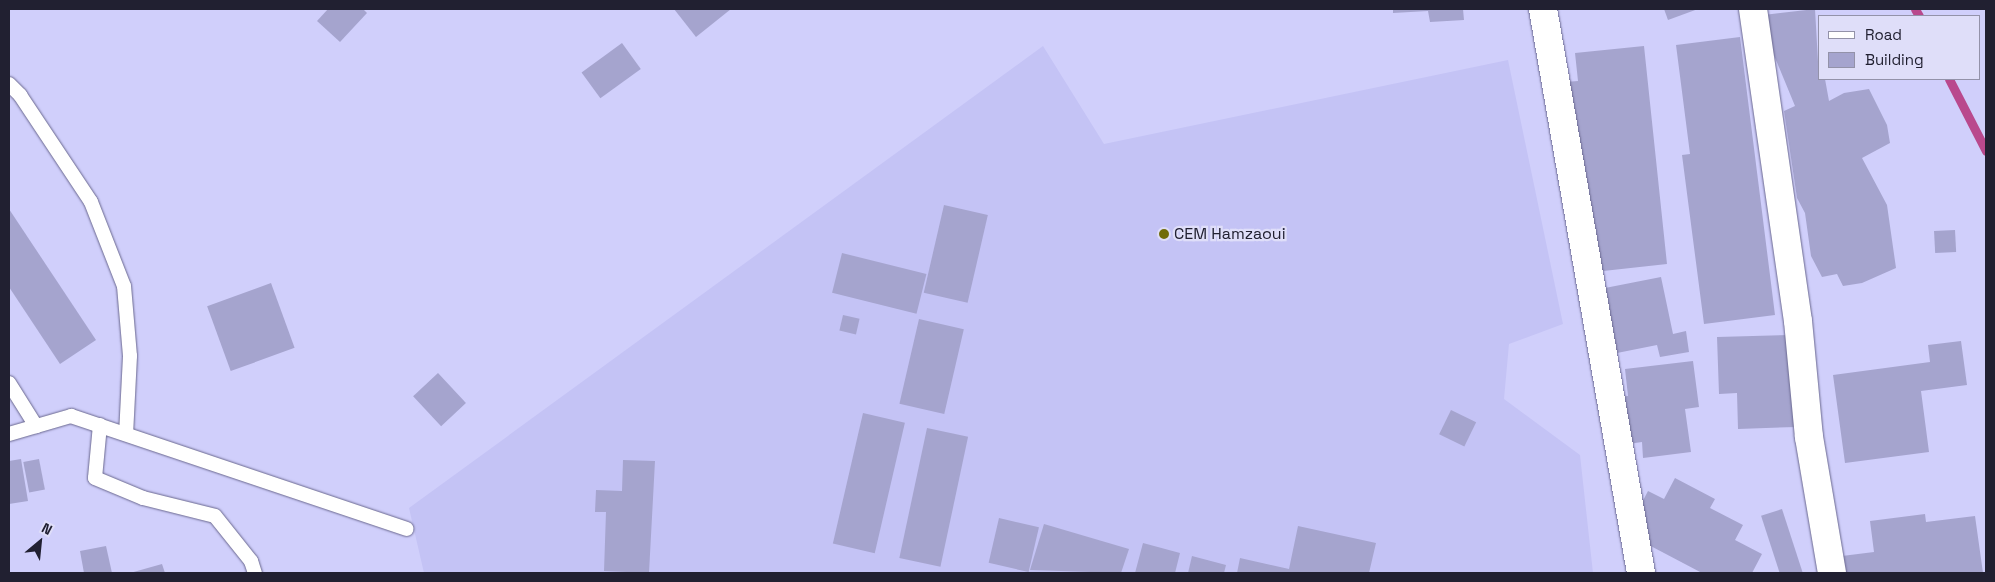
<!DOCTYPE html>
<style>
body{margin:0}
#map{position:relative;width:1995px;height:582px;overflow:hidden;background:#d0cffb;font-family:"Space Grotesk",sans-serif}
div>[style]{position:absolute}
.built>*{inset:0;background:#c4c3f5}
.stream>*{height:9px;margin:-4.5px;padding:0 4.5px;transform-origin:4.5px;border-radius:4.5px;background:#b9498d}
.building>*{inset:0;background:#a5a4ce;transform-origin:0 0}
.roads{filter:drop-shadow(0 0 1px #6a688f) drop-shadow(0 0 1px #6a688f)}
.service>*{height:14px;margin:-7px;padding:0 7px;transform-origin:7px;border-radius:7px;background:#fff}
.minor>*{height:28px;margin:-14px;padding:0 14px;transform-origin:14px;border-radius:14px;background:#fff}
.dots>*{width:14px;height:14px;translate:-50% -50%;box-sizing:border-box;border:2px solid #dfdef9;border-radius:50%}
span{translate:-50% -50%;white-space:nowrap;text-align:center;line-height:1.15;-webkit-text-stroke:4.5px #dfdef9;paint-order:stroke}
.poi-label{font-size:16px;color:#212031}
.left{translate:0 -50%;text-align:left}
.frame{position:absolute;inset:0;border:10px solid #212031;pointer-events:none}
.legend{position:absolute;left:1818px;top:15px;width:162px;height:65px;box-sizing:border-box;background:#dfdef9;border:1px solid #9392a9;margin:0;padding:6px 9px;list-style:none;font-size:15px;color:#212031}
.legend li{display:flex;align-items:center;gap:10px;height:25px}
.legend b{width:25px;border:1px solid #9392a9}
.north{position:absolute;left:15px;top:517px;width:50px;height:50px;-webkit-text-stroke:4px #dfdef9;paint-order:stroke;rotate:28deg;font-size:14px;font-weight:700;line-height:20px;text-align:center;color:#212031}
.north::after{content:'';display:block;margin:auto;width:18px;height:22px;background:#212031;clip-path:polygon(50% 0,100% 100%,50% 72%,0 100%)}
</style>
<div id="map">
<div class="built">
<div style="clip-path:polygon(1043px 46px,1104px 144px,1508px 60px,1563px 324px,1509px 344px,1504px 399px,1580px 455px,1593px 573px,424px 573px,409px 508px)"></div>
</div>
<div class="stream">
<div style="left:1915px;top:9px;width:8px;rotate:60deg"></div>
<div style="left:1949px;top:79px;width:81px;rotate:62.8deg"></div>
</div>
<div class="building">
<div style="clip-path:polygon(328px 9px,363px 9px,367px 13px,340px 42px,317px 21px)"></div>
<div style="clip-path:polygon(674px 9px,731px 9px,696px 37px)"></div>
<div style="clip-path:polygon(1393px 9px,1463px 9px,1464px 20px,1430px 22px,1428px 11px,1393px 13px)"></div>
<div style="clip-path:polygon(1664px 9px,1698px 9px,1668px 20px)"></div>
<div style="clip-path:polygon(1815px 9px,1819px 79px,1825px 79px,1829px 101px,1844px 93px,1869px 89px,1887px 125px,1890px 143px,1862px 158px,1887px 205px,1896px 268px,1862px 283px,1843px 286px,1837px 274px,1822px 277px,1811px 256px,1805px 213px,1797px 198px,1784px 111px,1795px 106px,1769px 43px,1764px 15px)"></div>
<div style="clip-path:polygon(1740px 37px,1775px 315px,1704px 324px,1682px 155px,1690px 154px,1676px 45px)"></div>
<div style="left:622px;top:43px;width:32px;height:50px;rotate:54deg"></div>
<div style="clip-path:polygon(1644px 46px,1667px 264px,1585px 273px,1565px 82px,1578px 81px,1575px 53px)"></div>
<div style="left:944px;top:205px;width:45px;height:90px;rotate:13deg"></div>
<div style="clip-path:polygon(9px 209px,96px 340px,60px 364px,9px 287px)"></div>
<div style="left:1955px;top:230px;width:22px;height:21px;rotate:87deg"></div>
<div style="left:842px;top:253px;width:87px;height:41px;rotate:14deg"></div>
<div style="clip-path:polygon(1661px 277px,1673px 334px,1686px 331px,1689px 352px,1660px 357px,1657px 345px,1617px 353px,1605px 288px)"></div>
<div style="left:271px;top:283px;width:69px;height:68px;rotate:70deg"></div>
<div style="left:843px;top:315px;width:17px;height:16px;rotate:13deg"></div>
<div style="left:919px;top:319px;width:46px;height:87px;rotate:13deg"></div>
<div style="clip-path:polygon(1792px 335px,1796px 427px,1738px 429px,1737px 393px,1719px 394px,1717px 337px)"></div>
<div style="clip-path:polygon(1961px 341px,1967px 385px,1921px 391px,1929px 452px,1845px 463px,1833px 375px,1930px 362px,1928px 345px)"></div>
<div style="clip-path:polygon(1693px 361px,1699px 407px,1685px 409px,1691px 452px,1643px 458px,1642px 442px,1621px 445px,1615px 397px,1628px 396px,1625px 369px)"></div>
<div style="left:438px;top:373px;width:41px;height:34px;rotate:47deg"></div>
<div style="left:1451px;top:410px;width:28px;height:27px;rotate:26deg"></div>
<div style="left:863px;top:413px;width:43px;height:134px;rotate:13deg"></div>
<div style="left:927px;top:428px;width:42px;height:133px;rotate:12deg"></div>
<div style="clip-path:polygon(21px 459px,28px 501px,9px 504px,9px 461px)"></div>
<div style="left:39px;top:459px;width:31px;height:16px;rotate:79deg"></div>
<div style="clip-path:polygon(623px 460px,655px 461px,649px 573px,604px 571px,606px 512px,595px 512px,596px 490px,622px 491px)"></div>
<div style="clip-path:polygon(1675px 478px,1715px 499px,1710px 508px,1743px 525px,1735px 540px,1762px 554px,1752px 573px,1702px 573px,1626px 533px,1648px 491px,1664px 499px)"></div>
<div style="left:1782px;top:509px;width:67px;height:22px;rotate:72deg"></div>
<div style="clip-path:polygon(1925px 514px,1926px 522px,1975px 516px,1983px 573px,1844px 573px,1842px 556px,1874px 552px,1870px 521px)"></div>
<div style="left:999px;top:518px;width:41px;height:46px;rotate:13deg"></div>
<div style="clip-path:polygon(1044px 524px,1129px 549px,1121px 573px,1030px 570px)"></div>
<div style="clip-path:polygon(1298px 526px,1376px 543px,1369px 573px,1237px 573px,1240px 558px,1289px 569px)"></div>
<div style="clip-path:polygon(1143px 543px,1180px 553px,1175px 573px,1135px 573px)"></div>
<div style="clip-path:polygon(106px 546px,112px 573px,84px 573px,80px 551px)"></div>
<div style="clip-path:polygon(1192px 556px,1226px 565px,1224px 573px,1188px 573px)"></div>
<div style="clip-path:polygon(162px 564px,165px 573px,130px 573px)"></div>
</div>
<div class="roads">
<div class="service">
<div style="left:9px;top:84px;width:16px;rotate:45deg"></div>
<div style="left:20px;top:95px;width:128px;rotate:56.4deg"></div>
<div style="left:91px;top:202px;width:90px;rotate:68.6deg"></div>
<div style="left:124px;top:286px;width:70px;rotate:85.1deg"></div>
<div style="left:130px;top:356px;width:78px;rotate:92.9deg"></div>
<div style="left:9px;top:383px;width:51px;rotate:57.9deg"></div>
<div style="left:100px;top:425px;width:53px;rotate:95.4deg"></div>
<div style="left:95px;top:478px;width:52px;rotate:22.6deg"></div>
<div style="left:143px;top:498px;width:74px;rotate:14deg"></div>
<div style="left:215px;top:516px;width:58px;rotate:51.3deg"></div>
<div style="left:251px;top:561px;width:13px;rotate:72deg"></div>
<div style="left:9px;top:434px;width:65px;rotate:-16.2deg"></div>
<div style="left:71px;top:416px;width:354px;rotate:18.6deg"></div>
</div>
<div class="minor">
<div style="left:1543px;top:9px;width:572px;rotate:80.14deg"></div>
<div style="left:1753px;top:9px;width:315px;rotate:81.8deg"></div>
<div style="left:1798px;top:321px;width:117px;rotate:84.6deg"></div>
<div style="left:1809px;top:437px;width:138px;rotate:80.4deg"></div>
</div>
</div>
<div class="dots">
<div style="left:1164px;top:234px;background:#716c0a"></div>
</div>
<div class="poi-label">
<span class="left" style="left:1174px;top:234px">CEM Hamzaoui</span>
</div>
<div class="frame"></div>
<ul class="legend">
<li><b style="height:6px;background:#fff"></b>Road</li>
<li><b style="height:14px;background:#a5a4ce"></b>Building</li>
</ul>
<div class="north">N</div>
</div>
